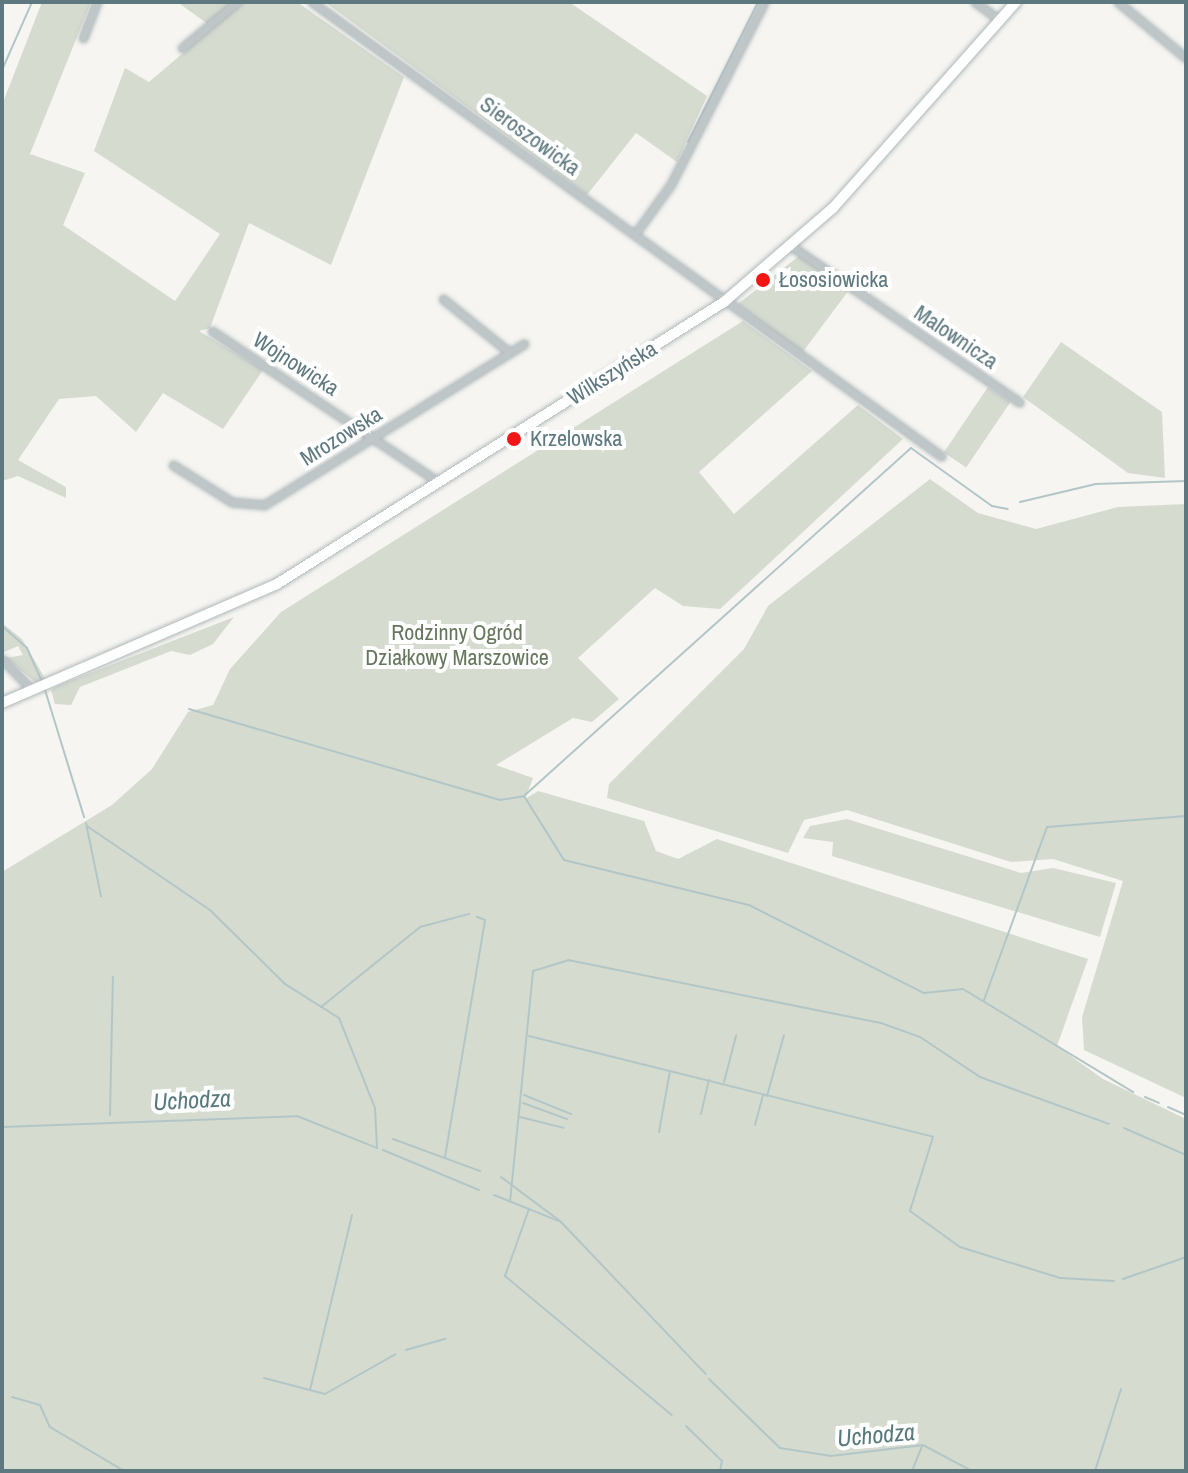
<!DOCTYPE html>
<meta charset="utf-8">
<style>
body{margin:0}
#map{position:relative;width:1188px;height:1473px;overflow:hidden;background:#f6f5f1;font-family:"Archivo Narrow",sans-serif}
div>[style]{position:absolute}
.green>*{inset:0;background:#d6dbd0;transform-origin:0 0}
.stream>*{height:2px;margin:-1px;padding:0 1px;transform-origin:1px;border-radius:1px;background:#b3c6c7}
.roads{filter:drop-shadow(0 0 2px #afb8bb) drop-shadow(0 0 2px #afb8bb)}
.street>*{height:7px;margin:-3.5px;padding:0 3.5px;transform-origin:3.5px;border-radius:3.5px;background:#bfc6c8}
.secondary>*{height:10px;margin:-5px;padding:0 5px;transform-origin:5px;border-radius:5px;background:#fff}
.dots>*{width:22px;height:22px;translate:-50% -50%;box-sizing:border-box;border:4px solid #fff;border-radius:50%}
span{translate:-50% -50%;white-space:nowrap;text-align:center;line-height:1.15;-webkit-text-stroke:8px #fff;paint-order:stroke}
.street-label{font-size:22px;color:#5e787f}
.poi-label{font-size:22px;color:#5e787f}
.left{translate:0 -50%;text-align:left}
.park-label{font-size:22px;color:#67775d}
.water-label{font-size:24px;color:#58797b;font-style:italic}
.frame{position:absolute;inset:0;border:4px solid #5e787f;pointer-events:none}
</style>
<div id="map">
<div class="green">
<div style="clip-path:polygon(42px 2px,91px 2px,30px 154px,85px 173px,63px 225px,175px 301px,220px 234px,94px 151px,125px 68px,149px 82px,243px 2px,297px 2px,404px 77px,331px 265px,249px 223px,210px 328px,199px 331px,263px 370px,223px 429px,163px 393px,136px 432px,96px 396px,59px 399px,18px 460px,66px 487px,66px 498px,18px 476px,2px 481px,2px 105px)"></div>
<div style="clip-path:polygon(177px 2px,233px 2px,208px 24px)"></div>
<div style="clip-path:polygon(325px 2px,569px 2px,707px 96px,677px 162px,636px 133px,587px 195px)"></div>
<div style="clip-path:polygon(799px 256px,849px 290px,802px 353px,738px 304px)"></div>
<div style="clip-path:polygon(743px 321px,812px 371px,699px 472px,734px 514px,858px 405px,903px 439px,720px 609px,683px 606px,655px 588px,578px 658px,619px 699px,592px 722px,573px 718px,496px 765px,533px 778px,525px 799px,538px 791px,644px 821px,656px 851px,678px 859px,717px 839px,1088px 959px,1057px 1046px,1103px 1079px,1186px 1119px,1186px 1471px,2px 1471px,2px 872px,112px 805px,152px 769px,188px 712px,213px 705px,230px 669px,281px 612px)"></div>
<div style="clip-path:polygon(1061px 342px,1162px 412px,1165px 478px,1128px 473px,1023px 397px)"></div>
<div style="left:988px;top:387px;width:27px;height:79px;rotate:34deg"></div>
<div style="clip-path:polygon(930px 479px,978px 513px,1036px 529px,1118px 507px,1186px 504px,1186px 1098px,1084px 1050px,1082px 1017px,1123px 881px,1053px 859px,1011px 862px,847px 810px,804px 820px,788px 853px,607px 798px,609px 784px,744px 649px,768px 606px)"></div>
<div style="clip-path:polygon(234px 617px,213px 644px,190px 655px,171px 651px,80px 687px,71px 705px,55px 704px,51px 690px,57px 686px)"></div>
<div style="clip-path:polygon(2px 623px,22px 639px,46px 680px,35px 682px,6px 658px,23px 655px,18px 646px,2px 653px)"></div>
<div style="clip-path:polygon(847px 819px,1021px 873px,1053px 868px,1116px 883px,1100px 937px,832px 856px,833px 842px,803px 838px,810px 826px)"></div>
</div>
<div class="stream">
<div style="left:2px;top:70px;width:74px;rotate:-66.2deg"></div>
<div style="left:688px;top:142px;width:157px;rotate:-63.4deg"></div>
<div style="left:1020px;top:502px;width:78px;rotate:-13.3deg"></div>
<div style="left:1096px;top:484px;width:90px;rotate:-1.9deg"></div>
<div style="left:2px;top:626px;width:33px;rotate:41deg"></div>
<div style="left:27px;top:648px;width:35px;rotate:66deg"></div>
<div style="left:45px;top:690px;width:133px;rotate:72.9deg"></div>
<div style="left:189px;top:709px;width:324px;rotate:16.3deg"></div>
<div style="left:500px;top:800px;width:24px;rotate:-9deg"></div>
<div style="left:524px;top:796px;width:75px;rotate:58deg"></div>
<div style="left:564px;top:860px;width:190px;rotate:13.7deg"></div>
<div style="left:749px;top:905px;width:196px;rotate:26.7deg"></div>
<div style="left:924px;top:993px;width:39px;rotate:-6deg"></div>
<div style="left:963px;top:989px;width:199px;rotate:31.2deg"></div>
<div style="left:525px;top:795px;width:519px;rotate:-41.95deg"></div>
<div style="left:911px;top:448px;width:100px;rotate:35.6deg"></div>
<div style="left:992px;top:506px;width:16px;rotate:11deg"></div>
<div style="left:86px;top:823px;width:75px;rotate:78.4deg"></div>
<div style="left:984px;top:1000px;width:184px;rotate:-70deg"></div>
<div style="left:1047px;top:827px;width:139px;rotate:-4.5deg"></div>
<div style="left:321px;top:1007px;width:127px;rotate:-38.9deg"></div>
<div style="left:420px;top:927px;width:51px;rotate:-14.9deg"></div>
<div style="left:529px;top:1036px;width:416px;rotate:14deg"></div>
<div style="left:933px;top:1137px;width:77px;rotate:107.3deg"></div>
<div style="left:910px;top:1211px;width:62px;rotate:35.8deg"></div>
<div style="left:960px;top:1247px;width:105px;rotate:17.2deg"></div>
<div style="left:1060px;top:1278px;width:54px;rotate:3.2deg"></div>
<div style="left:724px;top:1082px;width:48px;rotate:-75.4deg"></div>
<div style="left:524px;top:1095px;width:51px;rotate:22deg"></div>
<div style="left:767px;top:1096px;width:63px;rotate:-74.4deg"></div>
<div style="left:1145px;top:1097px;width:15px;rotate:23deg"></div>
<div style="left:523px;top:1103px;width:47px;rotate:20deg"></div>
<div style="left:1168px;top:1107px;width:20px;rotate:24deg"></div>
<div style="left:701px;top:1114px;width:35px;rotate:-77deg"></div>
<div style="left:110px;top:1115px;width:138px;rotate:-88.8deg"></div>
<div style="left:520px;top:1117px;width:45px;rotate:14deg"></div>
<div style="left:755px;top:1125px;width:31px;rotate:-75deg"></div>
<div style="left:2px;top:1127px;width:295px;rotate:-2.1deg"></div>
<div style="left:297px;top:1116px;width:86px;rotate:21.8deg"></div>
<div style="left:377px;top:1148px;width:40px;rotate:-92.9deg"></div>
<div style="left:375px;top:1108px;width:97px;rotate:-111.8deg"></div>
<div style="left:339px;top:1018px;width:64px;rotate:-147.8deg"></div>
<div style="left:285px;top:984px;width:105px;rotate:-135.4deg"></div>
<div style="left:210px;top:910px;width:149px;rotate:-145.7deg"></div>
<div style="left:1124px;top:1128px;width:68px;rotate:23.5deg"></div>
<div style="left:659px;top:1132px;width:62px;rotate:-79.8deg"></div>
<div style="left:2px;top:1134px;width:65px;rotate:90deg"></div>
<div style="left:393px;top:1139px;width:93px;rotate:20.2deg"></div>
<div style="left:383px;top:1150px;width:104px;rotate:22.6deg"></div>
<div style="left:445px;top:1157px;width:240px;rotate:-80.4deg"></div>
<div style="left:485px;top:920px;width:9px;rotate:-159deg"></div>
<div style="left:501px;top:1177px;width:74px;rotate:36.7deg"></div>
<div style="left:494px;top:1195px;width:72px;rotate:21.9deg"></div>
<div style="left:561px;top:1222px;width:210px;rotate:46.4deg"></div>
<div style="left:510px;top:1202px;width:232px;rotate:-84.3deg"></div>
<div style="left:533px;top:971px;width:37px;rotate:-17deg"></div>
<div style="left:568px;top:960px;width:319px;rotate:11.4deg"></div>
<div style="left:881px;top:1023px;width:41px;rotate:19.7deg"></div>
<div style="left:920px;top:1037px;width:72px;rotate:33.7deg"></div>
<div style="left:980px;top:1077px;width:137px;rotate:20deg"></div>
<div style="left:529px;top:1209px;width:71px;rotate:109.7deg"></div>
<div style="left:505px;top:1276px;width:217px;rotate:39.8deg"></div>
<div style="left:1123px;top:1279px;width:67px;rotate:-19.2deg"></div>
<div style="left:406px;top:1350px;width:41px;rotate:-15.8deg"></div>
<div style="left:264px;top:1378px;width:63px;rotate:14.7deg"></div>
<div style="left:325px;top:1394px;width:81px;rotate:-29.4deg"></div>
<div style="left:709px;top:1379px;width:99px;rotate:44.2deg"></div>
<div style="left:780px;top:1448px;width:52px;rotate:8.9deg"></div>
<div style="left:831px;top:1456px;width:93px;rotate:-6.8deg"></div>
<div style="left:923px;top:1445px;width:55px;rotate:28deg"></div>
<div style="left:310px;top:1390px;width:180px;rotate:-76.5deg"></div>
<div style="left:12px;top:1397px;width:29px;rotate:16deg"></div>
<div style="left:40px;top:1405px;width:24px;rotate:66deg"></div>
<div style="left:50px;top:1427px;width:86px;rotate:30.7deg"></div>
<div style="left:686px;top:1426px;width:50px;rotate:44.2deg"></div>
<div style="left:722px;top:1461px;width:10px;rotate:101deg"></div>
<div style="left:912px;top:1471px;width:27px;rotate:-68deg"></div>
<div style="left:1095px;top:1471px;width:86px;rotate:-72.4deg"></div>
</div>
<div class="roads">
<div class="street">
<div style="left:312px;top:2px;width:776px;rotate:35.82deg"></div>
<div style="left:975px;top:2px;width:31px;rotate:36deg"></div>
<div style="left:1118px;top:2px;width:88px;rotate:39.5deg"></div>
<div style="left:83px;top:38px;width:39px;rotate:-69deg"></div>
<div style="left:182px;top:48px;width:72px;rotate:-39.9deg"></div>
<div style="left:635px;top:234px;width:62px;rotate:-54.2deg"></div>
<div style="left:671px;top:184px;width:204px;rotate:-62.9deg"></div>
<div style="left:794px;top:248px;width:273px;rotate:34.4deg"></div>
<div style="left:443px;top:299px;width:85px;rotate:38.8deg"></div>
<div style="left:212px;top:331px;width:272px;rotate:33.7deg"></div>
<div style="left:173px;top:465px;width:70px;rotate:32.1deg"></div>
<div style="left:232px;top:502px;width:32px;rotate:5deg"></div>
<div style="left:264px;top:505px;width:306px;rotate:-31.8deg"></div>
<div style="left:2px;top:659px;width:43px;rotate:45.9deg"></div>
</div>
<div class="secondary">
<div style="left:2px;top:703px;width:300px;rotate:-23.4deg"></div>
<div style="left:277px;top:584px;width:529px;rotate:-32.25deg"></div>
<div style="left:724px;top:302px;width:144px;rotate:-40.8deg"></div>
<div style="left:833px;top:208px;width:276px;rotate:-48.4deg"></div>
</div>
</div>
<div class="dots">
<div style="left:763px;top:280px;background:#f21615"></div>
<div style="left:514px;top:439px;background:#f21615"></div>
</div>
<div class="street-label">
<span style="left:530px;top:136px;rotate:36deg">Sieroszowicka</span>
<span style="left:956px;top:337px;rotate:34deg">Malownicza</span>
<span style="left:296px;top:364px;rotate:33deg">Wojnowicka</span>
<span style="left:612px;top:373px;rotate:-32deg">Wilkszyńska</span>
<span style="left:341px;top:436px;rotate:-32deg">Mrozowska</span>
</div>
<div class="poi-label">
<span class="left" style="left:779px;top:280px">Łososiowicka</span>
<span class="left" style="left:530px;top:439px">Krzelowska</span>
</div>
<div class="park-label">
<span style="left:457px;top:645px">Rodzinny Ogród<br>Działkowy Marszowice</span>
</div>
<div class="water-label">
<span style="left:192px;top:1100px;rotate:-3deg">Uchodza</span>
<span style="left:876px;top:1435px;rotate:-5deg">Uchodza</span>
</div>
<div class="frame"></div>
</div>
